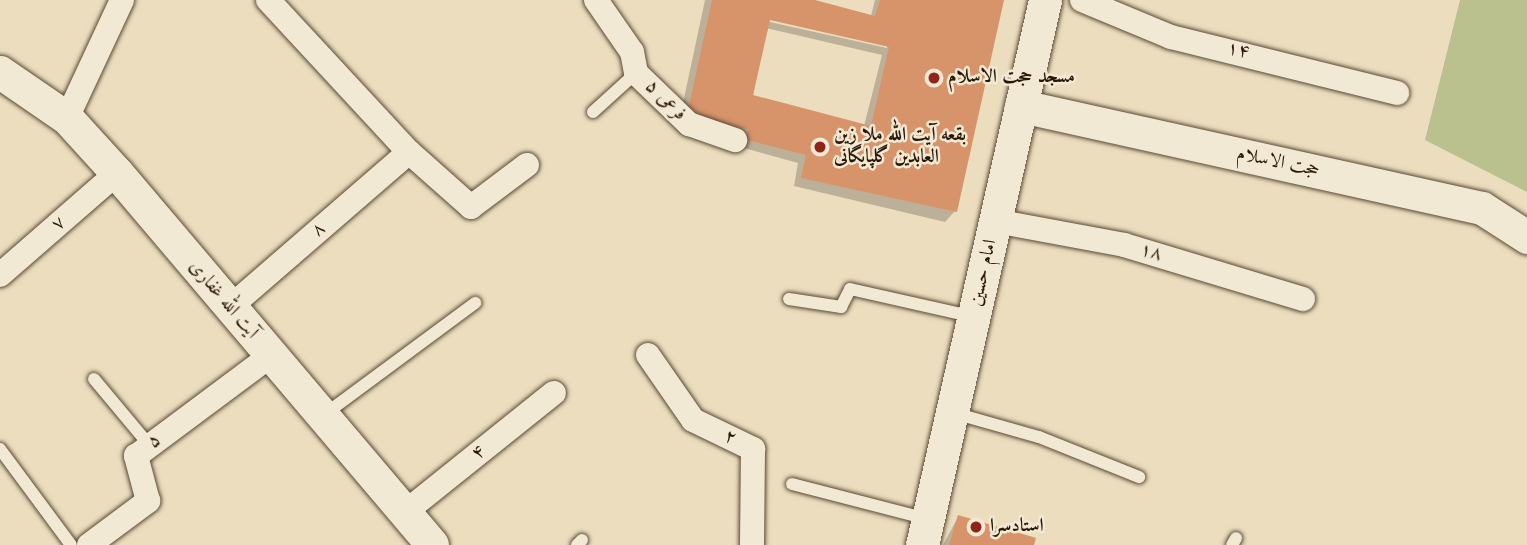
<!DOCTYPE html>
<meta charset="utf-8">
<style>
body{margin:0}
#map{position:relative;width:1527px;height:545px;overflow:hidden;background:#ebddbe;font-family:"Old Standard TT",Amiri,serif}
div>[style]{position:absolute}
.green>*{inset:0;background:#bbc08f}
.shadow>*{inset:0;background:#0003}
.building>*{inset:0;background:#d79369}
.roads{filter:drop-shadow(0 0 2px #5a4934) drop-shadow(0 0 2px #5a4934)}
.lane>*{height:12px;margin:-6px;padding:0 6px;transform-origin:6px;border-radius:6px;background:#f2e9d5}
.street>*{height:24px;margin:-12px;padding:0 12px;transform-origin:12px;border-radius:12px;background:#f2e9d5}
.secondary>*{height:33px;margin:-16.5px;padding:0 16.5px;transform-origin:16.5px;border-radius:16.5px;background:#f2e9d5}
.dots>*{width:19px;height:19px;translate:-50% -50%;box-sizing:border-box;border:4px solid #f2e9d5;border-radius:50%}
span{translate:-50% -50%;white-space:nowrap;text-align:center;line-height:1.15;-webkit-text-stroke:5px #f2e9d5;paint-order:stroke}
.street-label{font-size:19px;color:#2a1806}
.poi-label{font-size:19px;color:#2a1806;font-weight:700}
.left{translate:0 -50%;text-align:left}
</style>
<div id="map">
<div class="green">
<div style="clip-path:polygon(1460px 0,1527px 0,1527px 192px,1425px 140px)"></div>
</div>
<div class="shadow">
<div style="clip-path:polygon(evenodd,705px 0,809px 0,871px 16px,875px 0,1002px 0,955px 211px,945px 222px,794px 186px,798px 163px,740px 147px,680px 117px,705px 0,762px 16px,887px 44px,887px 48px,761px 20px,762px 16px,705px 0,766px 28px,882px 55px,864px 126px,753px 96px,766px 28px)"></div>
<div style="clip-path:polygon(958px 517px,1032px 545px,943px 545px)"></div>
</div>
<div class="building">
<div style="clip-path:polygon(evenodd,712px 0,815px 0,875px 16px,880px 0,1004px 0,957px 212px,801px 178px,806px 155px,747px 140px,748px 129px,708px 120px,689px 106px,712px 0,770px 20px,889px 47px,871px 126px,753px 95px,770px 20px)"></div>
<div style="clip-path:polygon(958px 515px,1036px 538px,1034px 545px,949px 545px)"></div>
</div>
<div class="roads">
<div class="lane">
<div style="left:593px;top:112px;width:58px;rotate:-42.2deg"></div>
<div style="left:789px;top:299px;width:53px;rotate:8.7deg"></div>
<div style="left:841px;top:307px;width:20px;rotate:-63deg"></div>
<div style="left:850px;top:289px;width:127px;rotate:12.7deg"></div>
<div style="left:94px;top:379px;width:87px;rotate:50.1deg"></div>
<div style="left:954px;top:413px;width:88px;rotate:15.8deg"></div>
<div style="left:1039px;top:437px;width:108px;rotate:21.8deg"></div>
<div style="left:325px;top:414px;width:187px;rotate:-36.5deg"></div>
<div style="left:0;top:449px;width:119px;rotate:53.5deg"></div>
<div style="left:792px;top:484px;width:139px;rotate:14.5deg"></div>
<div style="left:577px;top:545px;width:7px;rotate:-45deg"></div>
<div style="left:1232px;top:545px;width:8px;rotate:-60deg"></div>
</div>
<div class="street">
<div style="left:268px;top:0;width:207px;rotate:47.2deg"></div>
<div style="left:409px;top:152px;width:83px;rotate:41.6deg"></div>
<div style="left:471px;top:207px;width:70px;rotate:-36.9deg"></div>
<div style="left:596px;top:0;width:63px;rotate:55.3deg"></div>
<div style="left:632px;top:52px;width:21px;rotate:79deg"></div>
<div style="left:636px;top:73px;width:74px;rotate:43.9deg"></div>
<div style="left:689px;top:124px;width:49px;rotate:19.2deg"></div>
<div style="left:1082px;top:0;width:96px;rotate:22.6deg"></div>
<div style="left:1171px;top:37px;width:233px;rotate:13.9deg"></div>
<div style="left:67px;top:118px;width:130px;rotate:-65deg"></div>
<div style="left:995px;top:221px;width:131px;rotate:10.5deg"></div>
<div style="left:1124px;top:245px;width:187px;rotate:16.8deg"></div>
<div style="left:0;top:275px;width:155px;rotate:-41.1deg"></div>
<div style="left:229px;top:308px;width:238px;rotate:-40.9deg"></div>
<div style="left:648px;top:355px;width:79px;rotate:55.3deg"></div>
<div style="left:693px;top:420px;width:67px;rotate:25.8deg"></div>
<div style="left:753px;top:449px;width:96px;rotate:90.6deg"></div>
<div style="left:404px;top:513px;width:192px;rotate:-38.7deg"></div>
<div style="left:89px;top:545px;width:74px;rotate:-36.7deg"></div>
<div style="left:148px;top:501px;width:47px;rotate:-104.9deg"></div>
<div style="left:136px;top:456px;width:167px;rotate:-36.7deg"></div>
</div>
<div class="secondary">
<div style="left:0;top:72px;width:81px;rotate:34.5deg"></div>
<div style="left:67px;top:118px;width:74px;rotate:47.7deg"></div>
<div style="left:117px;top:173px;width:487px;rotate:49.7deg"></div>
<div style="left:1021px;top:106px;width:472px;rotate:12.5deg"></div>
<div style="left:1482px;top:208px;width:54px;rotate:32.8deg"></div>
<div style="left:922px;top:545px;width:559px;rotate:-77.28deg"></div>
</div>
</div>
<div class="dots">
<div style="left:934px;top:78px;background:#8f2418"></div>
<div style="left:820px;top:147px;background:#8f2418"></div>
<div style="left:976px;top:527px;background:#8f2418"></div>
</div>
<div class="street-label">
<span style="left:1238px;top:51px;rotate:12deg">۱۴</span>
<span style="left:665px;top:101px;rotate:44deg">فرعی ۵</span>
<span style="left:1278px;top:163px;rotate:12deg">حجت الاسلام</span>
<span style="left:59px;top:224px;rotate:-41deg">۷</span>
<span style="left:319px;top:230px;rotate:-41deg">۸</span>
<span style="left:1151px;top:253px;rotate:17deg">۱۸</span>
<span style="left:984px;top:273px;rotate:-77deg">امام حسین</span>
<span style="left:223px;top:300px;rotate:50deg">آیت الله غفاری</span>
<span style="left:730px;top:438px;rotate:26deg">۲</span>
<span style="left:155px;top:442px;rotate:-37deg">۵</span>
<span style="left:479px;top:453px;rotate:-39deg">۴</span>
</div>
<div class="poi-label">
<span class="left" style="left:948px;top:78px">مسجد حجت الاسلام</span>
<span class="left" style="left:834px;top:147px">بقعه آیت الله ملا زین<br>العابدین گلپایگانی</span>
<span class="left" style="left:990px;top:527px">استادسرا</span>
</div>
</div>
